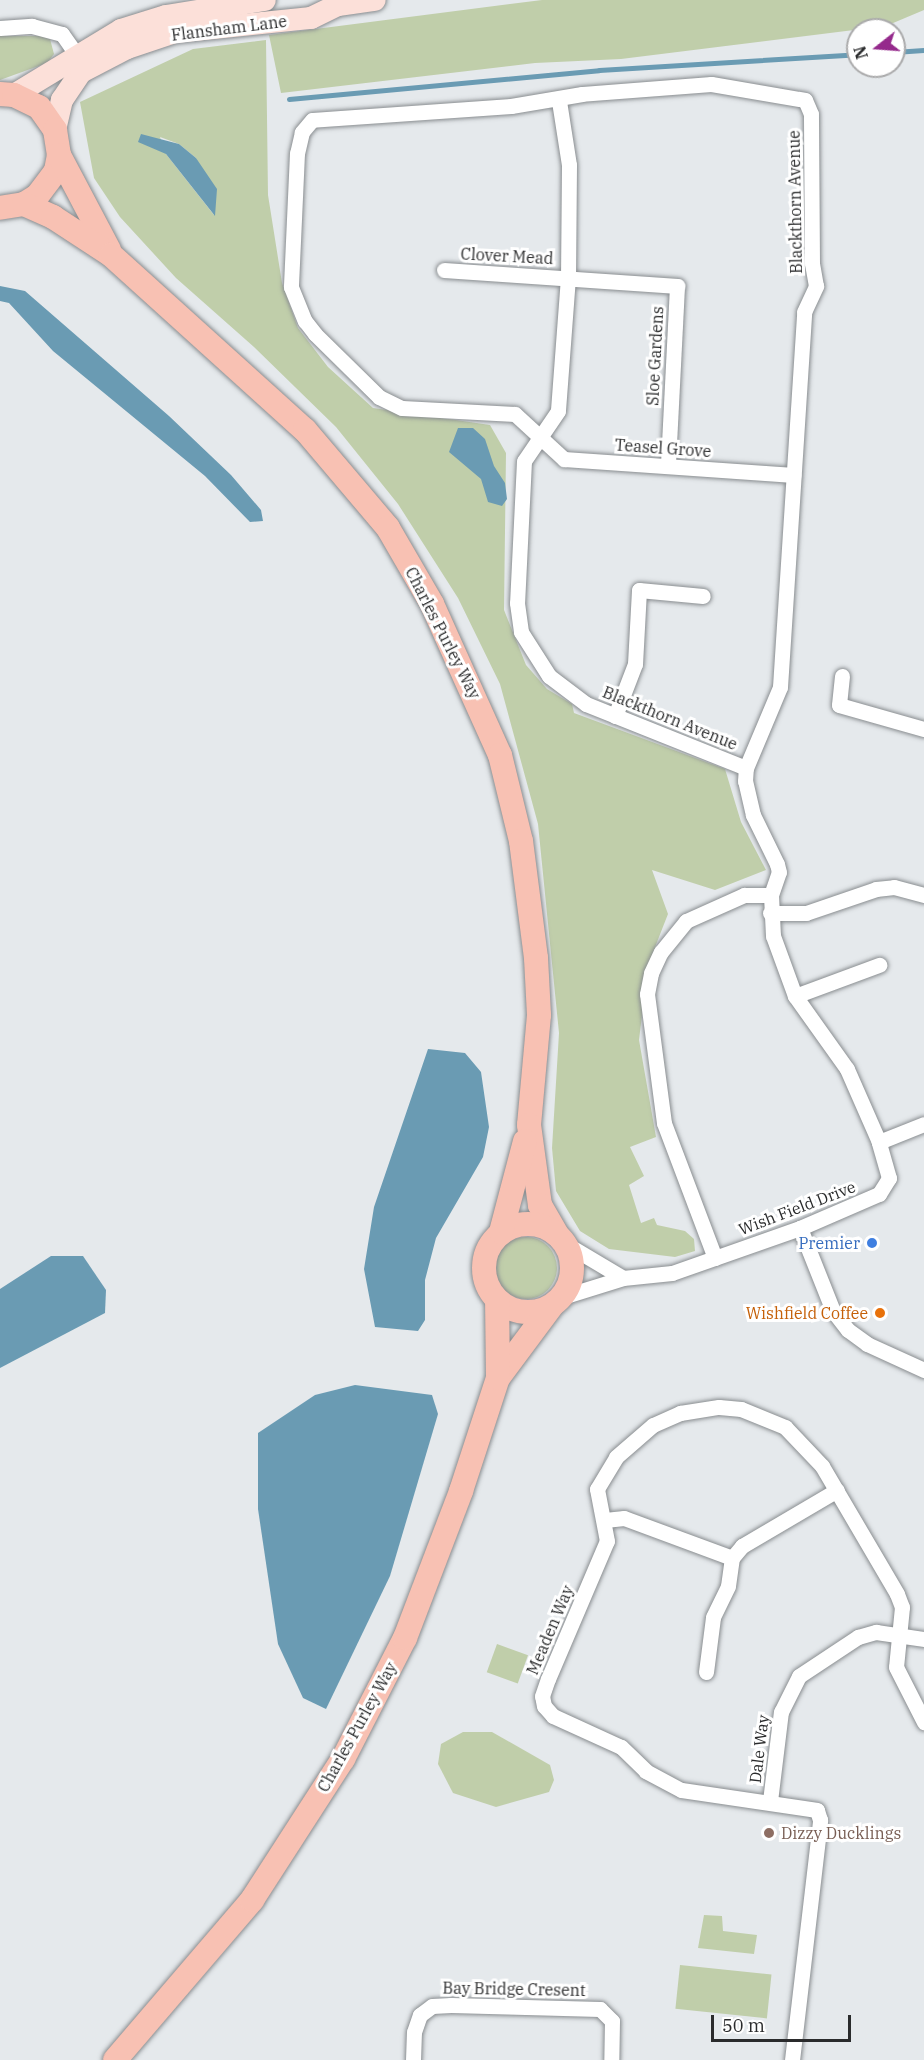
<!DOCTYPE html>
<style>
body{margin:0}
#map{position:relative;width:924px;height:2060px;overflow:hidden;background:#e5e9ec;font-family:"IBM Plex Serif",serif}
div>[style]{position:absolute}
.green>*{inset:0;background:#c0ceaa;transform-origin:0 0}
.round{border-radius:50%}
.water>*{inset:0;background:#6a9bb3}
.stream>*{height:5px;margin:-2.5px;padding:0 2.5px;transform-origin:2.5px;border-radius:2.5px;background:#6a9bb3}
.roads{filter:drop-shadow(0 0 2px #898d90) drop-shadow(0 0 2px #898d90)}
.street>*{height:15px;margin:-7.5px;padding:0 7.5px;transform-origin:7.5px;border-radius:7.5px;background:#fff}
.secondary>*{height:22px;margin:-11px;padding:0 11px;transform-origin:11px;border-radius:11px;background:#fce0d9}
.primary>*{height:24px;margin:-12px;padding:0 12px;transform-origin:12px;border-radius:12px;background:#f8c1b3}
.primary>.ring{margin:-12px;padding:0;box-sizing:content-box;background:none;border:24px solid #f8c1b3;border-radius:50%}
.dots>*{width:16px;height:16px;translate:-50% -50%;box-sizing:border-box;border:3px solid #fff;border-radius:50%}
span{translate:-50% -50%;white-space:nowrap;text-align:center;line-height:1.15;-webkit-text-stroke:6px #fff;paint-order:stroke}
.street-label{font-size:16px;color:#2a2b2c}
.shop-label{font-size:16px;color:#366cbe}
.right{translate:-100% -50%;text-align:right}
.food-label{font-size:16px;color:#c56008}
.education-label{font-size:16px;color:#785e54}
.left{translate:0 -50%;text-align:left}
.north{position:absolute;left:846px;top:18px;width:60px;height:60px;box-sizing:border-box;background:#fff;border:2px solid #aaaaab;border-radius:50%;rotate:253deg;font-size:16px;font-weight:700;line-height:24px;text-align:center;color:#2a2b2c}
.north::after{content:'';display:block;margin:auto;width:21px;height:27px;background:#952a8c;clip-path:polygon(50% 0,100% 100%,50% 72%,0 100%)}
.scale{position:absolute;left:711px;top:2015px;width:140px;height:27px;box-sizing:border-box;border:3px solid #2a2b2c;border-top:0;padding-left:8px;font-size:18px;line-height:21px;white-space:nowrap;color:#2a2b2c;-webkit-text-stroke:4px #fff;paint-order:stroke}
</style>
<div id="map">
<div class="green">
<div style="clip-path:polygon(542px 0,924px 0,924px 10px,886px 26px,621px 59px,535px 63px,281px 93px,269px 35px)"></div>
<div style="clip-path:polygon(0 36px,43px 36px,50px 39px,54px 54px,47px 63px,0 80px)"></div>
<div style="clip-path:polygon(evenodd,266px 40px,268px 195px,282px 283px,298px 328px,328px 367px,373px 408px,490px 425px,506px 453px,504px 610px,526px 665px,547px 689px,572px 704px,574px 713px,725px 769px,741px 822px,766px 870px,715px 890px,652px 870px,668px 914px,648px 965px,639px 1040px,656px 1137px,630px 1147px,644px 1176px,629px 1185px,641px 1223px,654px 1218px,657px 1225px,685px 1231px,694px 1239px,695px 1251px,675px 1257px,609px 1249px,580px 1231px,556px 1191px,552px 1148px,559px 1033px,538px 824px,500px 684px,458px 598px,398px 504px,336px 427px,254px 347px,176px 278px,120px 217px,94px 178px,80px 102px,193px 49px,266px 40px,160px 137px,179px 144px,196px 158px,214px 215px,166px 154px,160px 137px)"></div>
<div class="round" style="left:495px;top:1237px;width:62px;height:62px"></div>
<div style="left:497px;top:1644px;width:33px;height:30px;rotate:20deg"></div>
<div style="clip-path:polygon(463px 1732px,492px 1732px,550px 1765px,554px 1780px,549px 1792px,496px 1807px,453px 1793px,438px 1764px,441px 1744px)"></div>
<div style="clip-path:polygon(704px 1915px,722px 1916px,723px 1931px,757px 1935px,754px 1954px,698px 1948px)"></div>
<div style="left:680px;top:1965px;width:92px;height:44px;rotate:6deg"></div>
</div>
<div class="water">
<div style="clip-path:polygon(141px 134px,179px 144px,196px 158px,217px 189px,215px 216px,166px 154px,138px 142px)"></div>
<div style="clip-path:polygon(0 286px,25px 291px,169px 416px,231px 475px,261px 510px,263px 521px,250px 522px,205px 476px,53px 351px,9px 303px,0 301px)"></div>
<div style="clip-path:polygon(458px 428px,473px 428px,485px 439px,494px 466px,505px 483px,507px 499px,502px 506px,488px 502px,481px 479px,449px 452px)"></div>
<div style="clip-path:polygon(428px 1049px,465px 1053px,481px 1072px,489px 1127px,483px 1157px,436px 1238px,425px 1280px,425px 1320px,418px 1331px,375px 1327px,364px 1269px,374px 1207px)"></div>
<div style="clip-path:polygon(51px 1256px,83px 1256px,106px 1290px,105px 1313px,0 1368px,0 1289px)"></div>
<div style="clip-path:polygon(355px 1385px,432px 1395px,438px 1414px,390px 1576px,326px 1709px,303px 1698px,278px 1644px,258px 1509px,258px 1433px,315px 1395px)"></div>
</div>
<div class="stream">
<div style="left:894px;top:52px;width:30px;rotate:-4deg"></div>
<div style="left:289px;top:99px;width:311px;rotate:-5.3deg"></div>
<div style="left:599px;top:70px;width:259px;rotate:-3.5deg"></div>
</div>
<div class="roads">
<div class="street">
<div style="left:0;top:28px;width:32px;rotate:-4deg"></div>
<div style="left:32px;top:26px;width:31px;rotate:15deg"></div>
<div style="left:62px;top:34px;width:24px;rotate:55deg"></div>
<div style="left:559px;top:101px;width:65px;rotate:81.1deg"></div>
<div style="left:569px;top:165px;width:112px;rotate:90.5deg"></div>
<div style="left:568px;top:277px;width:134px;rotate:94.3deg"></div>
<div style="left:558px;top:411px;width:60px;rotate:124.2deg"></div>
<div style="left:524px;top:461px;width:142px;rotate:92.8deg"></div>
<div style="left:517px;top:603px;width:29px;rotate:82deg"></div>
<div style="left:521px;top:632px;width:52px;rotate:57.5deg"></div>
<div style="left:549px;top:676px;width:46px;rotate:37.1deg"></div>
<div style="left:586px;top:704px;width:172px;rotate:21.8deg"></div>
<div style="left:444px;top:270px;width:234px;rotate:3.9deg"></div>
<div style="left:677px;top:286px;width:180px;rotate:92.9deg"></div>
<div style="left:842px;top:676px;width:29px;rotate:96deg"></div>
<div style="left:839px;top:705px;width:88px;rotate:15.8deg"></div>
<div style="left:615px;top:716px;width:56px;rotate:-69deg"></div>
<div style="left:635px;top:664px;width:74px;rotate:-86.9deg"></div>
<div style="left:639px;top:590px;width:64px;rotate:5.4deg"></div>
<div style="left:770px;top:913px;width:36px"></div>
<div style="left:806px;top:913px;width:74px;rotate:-18.9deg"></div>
<div style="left:876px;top:889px;width:18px;rotate:-6deg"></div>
<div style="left:894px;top:887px;width:31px;rotate:15deg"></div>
<div style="left:795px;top:996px;width:90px;rotate:-20.3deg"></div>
<div style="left:879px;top:1142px;width:48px;rotate:-21.8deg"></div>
<div style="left:800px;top:1228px;width:89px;rotate:68.3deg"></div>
<div style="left:833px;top:1311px;width:24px;rotate:52deg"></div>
<div style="left:848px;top:1330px;width:24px;rotate:36deg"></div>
<div style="left:867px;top:1344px;width:63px;rotate:24.5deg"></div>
<div style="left:566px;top:1244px;width:66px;rotate:30.8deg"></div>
<div style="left:715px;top:1258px;width:144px;rotate:-110.7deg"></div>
<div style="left:664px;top:1123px;width:130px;rotate:-97.5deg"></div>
<div style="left:647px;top:994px;width:21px;rotate:-79deg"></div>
<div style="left:651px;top:973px;width:23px;rotate:-65deg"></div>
<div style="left:661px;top:952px;width:40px;rotate:-51deg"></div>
<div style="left:686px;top:921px;width:64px;rotate:-24.1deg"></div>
<div style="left:744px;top:895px;width:27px"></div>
<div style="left:562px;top:1297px;width:64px;rotate:-17.3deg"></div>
<div style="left:623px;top:1278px;width:49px;rotate:-5.8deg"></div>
<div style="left:672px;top:1273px;width:136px;rotate:-19.4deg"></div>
<div style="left:800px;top:1228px;width:86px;rotate:-23.3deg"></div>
<div style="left:879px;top:1194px;width:19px;rotate:-58deg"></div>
<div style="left:889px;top:1178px;width:37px;rotate:-106deg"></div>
<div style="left:879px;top:1142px;width:80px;rotate:-113.7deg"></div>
<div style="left:847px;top:1069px;width:90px;rotate:-125.5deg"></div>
<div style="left:795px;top:996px;width:64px;rotate:-110.1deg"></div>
<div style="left:773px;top:936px;width:41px;rotate:-92.8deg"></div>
<div style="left:771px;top:895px;width:24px;rotate:-71deg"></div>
<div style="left:779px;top:872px;width:8px;rotate:-104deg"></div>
<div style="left:777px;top:864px;width:55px;rotate:-116.1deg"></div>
<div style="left:753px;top:815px;width:35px;rotate:-103deg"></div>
<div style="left:745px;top:781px;width:13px;rotate:-86deg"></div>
<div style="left:746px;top:768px;width:88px;rotate:-67.2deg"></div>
<div style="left:780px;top:687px;width:376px;rotate:-86.3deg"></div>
<div style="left:804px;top:312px;width:29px;rotate:-65deg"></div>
<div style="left:816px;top:286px;width:23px;rotate:-100deg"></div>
<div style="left:812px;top:263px;width:149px;rotate:-90.4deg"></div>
<div style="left:811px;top:114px;width:15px;rotate:-113deg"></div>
<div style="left:805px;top:100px;width:95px;rotate:-170.3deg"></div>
<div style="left:711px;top:84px;width:129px;rotate:175.6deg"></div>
<div style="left:582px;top:94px;width:72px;rotate:170.4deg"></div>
<div style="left:511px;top:106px;width:199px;rotate:176deg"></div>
<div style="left:312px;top:120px;width:16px;rotate:130deg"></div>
<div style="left:302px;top:132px;width:22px;rotate:103deg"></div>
<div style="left:297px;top:153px;width:134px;rotate:92.6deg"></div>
<div style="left:291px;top:287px;width:37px;rotate:68deg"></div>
<div style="left:305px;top:321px;width:16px;rotate:52deg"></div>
<div style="left:315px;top:334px;width:90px;rotate:44.5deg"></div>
<div style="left:379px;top:397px;width:25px;rotate:26deg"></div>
<div style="left:402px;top:408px;width:113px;rotate:3deg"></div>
<div style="left:515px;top:414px;width:67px;rotate:42.6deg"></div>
<div style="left:564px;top:459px;width:230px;rotate:4deg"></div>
<div style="left:605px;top:1520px;width:19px;rotate:-6deg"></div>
<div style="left:624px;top:1518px;width:115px;rotate:20.3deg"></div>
<div style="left:732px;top:1558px;width:16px;rotate:-50deg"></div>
<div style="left:742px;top:1546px;width:110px;rotate:-30.5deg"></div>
<div style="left:706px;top:1672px;width:55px;rotate:-82.7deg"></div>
<div style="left:713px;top:1617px;width:34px;rotate:-64deg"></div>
<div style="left:728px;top:1586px;width:28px;rotate:-82deg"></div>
<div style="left:770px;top:1801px;width:90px;rotate:-83deg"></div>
<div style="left:781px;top:1712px;width:40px;rotate:-63.4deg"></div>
<div style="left:799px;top:1676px;width:71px;rotate:-33.5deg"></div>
<div style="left:858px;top:1637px;width:19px;rotate:-16deg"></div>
<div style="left:876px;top:1632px;width:49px;rotate:8.3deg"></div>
<div style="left:413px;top:2060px;width:28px;rotate:-88deg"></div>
<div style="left:414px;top:2032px;width:18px;rotate:-71deg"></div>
<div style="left:420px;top:2015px;width:15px;rotate:-37deg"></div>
<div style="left:432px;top:2006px;width:19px;rotate:-3deg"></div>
<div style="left:451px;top:2005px;width:149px;rotate:1.5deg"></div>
<div style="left:600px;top:2009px;width:17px;rotate:45deg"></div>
<div style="left:612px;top:2021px;width:39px;rotate:91deg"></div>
<div style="left:792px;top:2060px;width:242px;rotate:-83.3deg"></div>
<div style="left:820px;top:1820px;width:10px;rotate:-107deg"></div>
<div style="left:817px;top:1810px;width:137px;rotate:-171.6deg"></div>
<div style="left:681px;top:1790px;width:40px;rotate:-152deg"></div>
<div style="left:646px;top:1771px;width:35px;rotate:-136deg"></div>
<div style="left:621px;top:1747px;width:75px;rotate:-155.5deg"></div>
<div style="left:553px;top:1716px;width:13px;rotate:-132deg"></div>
<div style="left:544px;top:1706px;width:10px;rotate:-101deg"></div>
<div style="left:542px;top:1696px;width:18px;rotate:-71deg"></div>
<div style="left:548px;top:1679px;width:150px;rotate:-66.9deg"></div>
<div style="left:607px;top:1541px;width:53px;rotate:-100.9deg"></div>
<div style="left:597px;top:1489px;width:37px;rotate:-59deg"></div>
<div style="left:616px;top:1457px;width:49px;rotate:-40.9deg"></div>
<div style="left:653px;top:1425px;width:30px;rotate:-24deg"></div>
<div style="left:680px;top:1413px;width:39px;rotate:-9deg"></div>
<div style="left:719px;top:1407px;width:22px;rotate:5deg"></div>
<div style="left:741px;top:1409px;width:48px;rotate:22.2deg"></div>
<div style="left:785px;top:1427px;width:54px;rotate:46.5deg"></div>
<div style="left:822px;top:1466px;width:148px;rotate:59.6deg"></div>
<div style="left:897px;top:1594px;width:14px;rotate:69deg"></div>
<div style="left:902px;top:1607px;width:60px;rotate:95.7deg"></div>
<div style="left:896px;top:1667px;width:62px;rotate:63deg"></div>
</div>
<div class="secondary">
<div style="left:14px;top:95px;width:125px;rotate:-31.3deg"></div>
<div style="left:121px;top:30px;width:47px;rotate:-17.3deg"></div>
<div style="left:166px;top:16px;width:100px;rotate:-9.2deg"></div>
<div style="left:55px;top:130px;width:31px;rotate:-77deg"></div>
<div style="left:62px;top:100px;width:34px;rotate:-56deg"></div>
<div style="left:81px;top:72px;width:52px;rotate:-27.6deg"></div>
<div style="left:127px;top:48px;width:51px;rotate:-18.4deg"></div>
<div style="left:175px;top:32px;width:137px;rotate:-5.9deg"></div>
<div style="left:311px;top:18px;width:30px;rotate:-26deg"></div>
<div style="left:338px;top:5px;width:37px;rotate:-8deg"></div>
</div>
<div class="primary">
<div style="left:0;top:94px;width:14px;rotate:4deg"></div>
<div style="left:14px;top:95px;width:28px;rotate:26deg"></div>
<div style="left:39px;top:107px;width:28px;rotate:55deg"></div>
<div style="left:55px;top:130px;width:25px;rotate:81deg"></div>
<div style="left:59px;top:155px;width:16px;rotate:101deg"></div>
<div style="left:56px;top:171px;width:31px;rotate:127deg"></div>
<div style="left:37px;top:196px;width:15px;rotate:148deg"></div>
<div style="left:24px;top:204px;width:24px;rotate:171deg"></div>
<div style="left:59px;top:155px;width:107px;rotate:62.2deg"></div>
<div style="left:24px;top:204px;width:32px;rotate:24deg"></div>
<div style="left:53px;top:217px;width:69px;rotate:33.2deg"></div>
<div style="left:111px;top:255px;width:261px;rotate:42.1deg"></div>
<div style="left:305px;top:430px;width:128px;rotate:49.7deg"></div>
<div style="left:388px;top:528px;width:88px;rotate:59.9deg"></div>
<div style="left:432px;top:604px;width:166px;rotate:65.8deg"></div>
<div style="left:500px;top:755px;width:89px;rotate:76.3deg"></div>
<div style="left:521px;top:841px;width:118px;rotate:82.7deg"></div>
<div style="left:536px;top:958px;width:57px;rotate:87deg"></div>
<div style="left:539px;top:1015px;width:110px;rotate:95.2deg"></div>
<div style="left:529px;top:1125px;width:81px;rotate:82.2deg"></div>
<div style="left:540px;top:1205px;width:32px;rotate:60deg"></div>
<div class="ring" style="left:484px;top:1224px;width:64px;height:64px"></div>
<div style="left:501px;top:1232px;width:94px;rotate:-75.2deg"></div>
<div style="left:498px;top:1378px;width:89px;rotate:-53.3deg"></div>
<div style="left:115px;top:2060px;width:211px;rotate:-49.4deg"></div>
<div style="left:252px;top:1900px;width:168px;rotate:-57.2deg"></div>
<div style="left:343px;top:1759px;width:136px;rotate:-62.9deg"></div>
<div style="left:405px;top:1638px;width:157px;rotate:-69.1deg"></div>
<div style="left:461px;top:1491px;width:119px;rotate:-71.9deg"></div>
<div style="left:498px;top:1378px;width:78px;rotate:-90.7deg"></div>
</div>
</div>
<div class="dots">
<div style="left:872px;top:1243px;background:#3f7fe0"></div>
<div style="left:880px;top:1313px;background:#e8710a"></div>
<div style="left:769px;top:1833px;background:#8d6e63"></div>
</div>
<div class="street-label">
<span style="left:229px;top:28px;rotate:-7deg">Flansham Lane</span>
<span style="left:795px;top:202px;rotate:-91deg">Blackthorn Avenue</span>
<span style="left:507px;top:256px;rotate:3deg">Clover Mead</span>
<span style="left:655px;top:356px;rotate:-87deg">Sloe Gardens</span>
<span style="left:663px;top:448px;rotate:4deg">Teasel Grove</span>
<span style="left:443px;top:633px;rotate:63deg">Charles Purley Way</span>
<span style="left:670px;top:718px;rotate:22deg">Blackthorn Avenue</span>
<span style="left:797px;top:1208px;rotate:-21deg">Wish Field Drive</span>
<span style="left:550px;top:1630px;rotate:-67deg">Meaden Way</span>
<span style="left:357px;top:1727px;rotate:-61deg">Charles Purley Way</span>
<span style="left:759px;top:1749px;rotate:-83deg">Dale Way</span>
<span style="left:514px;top:1989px;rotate:1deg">Bay Bridge Cresent</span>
</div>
<div class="shop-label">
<span class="right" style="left:860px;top:1243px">Premier</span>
</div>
<div class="food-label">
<span class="right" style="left:868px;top:1313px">Wishfield Coffee</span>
</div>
<div class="education-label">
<span class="left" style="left:781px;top:1833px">Dizzy Ducklings</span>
</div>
<div class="north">N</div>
<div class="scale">50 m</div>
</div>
